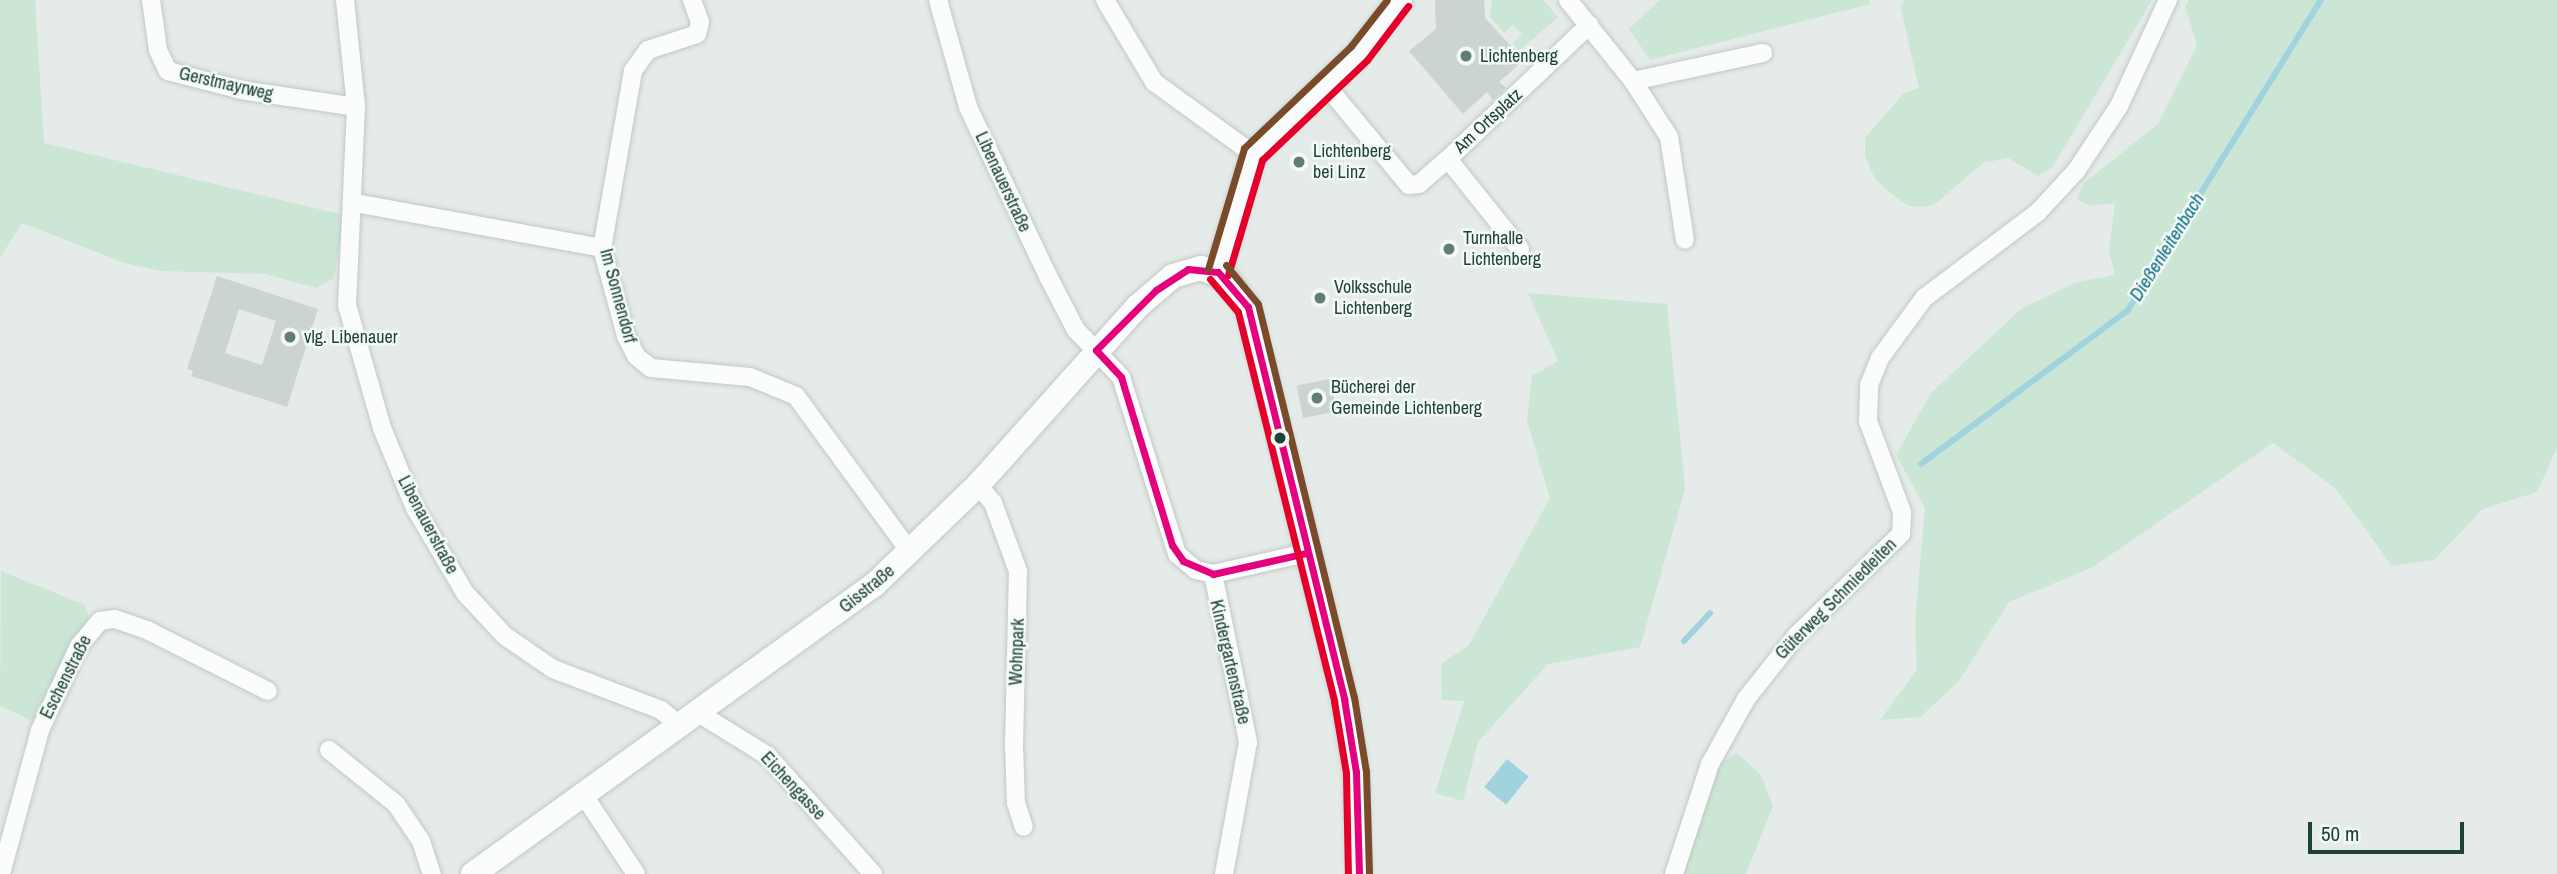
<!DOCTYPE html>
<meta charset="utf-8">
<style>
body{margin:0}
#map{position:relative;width:2557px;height:874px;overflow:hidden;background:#e5ebe8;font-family:"Archivo Narrow",sans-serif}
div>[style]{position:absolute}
.green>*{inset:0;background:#cce6d5}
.water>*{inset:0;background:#a0d3de;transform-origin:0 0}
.stream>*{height:6px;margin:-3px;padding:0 3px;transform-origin:3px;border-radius:3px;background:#a0d3de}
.building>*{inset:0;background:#ccd4d1;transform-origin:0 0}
.roads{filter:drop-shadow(0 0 2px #c2c8c6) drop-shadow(0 0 2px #c2c8c6)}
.street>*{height:18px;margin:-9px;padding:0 9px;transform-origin:9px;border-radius:9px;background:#fbfcfc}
.secondary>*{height:24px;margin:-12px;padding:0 12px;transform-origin:12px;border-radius:12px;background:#fbfcfc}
.bus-1>*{height:7px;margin:-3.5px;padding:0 3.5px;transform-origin:3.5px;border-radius:3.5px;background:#e5007d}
.bus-2>*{height:7px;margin:-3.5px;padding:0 3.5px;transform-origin:3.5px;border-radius:3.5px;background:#e4002b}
.bus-3>*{height:7px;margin:-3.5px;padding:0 3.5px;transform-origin:3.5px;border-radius:3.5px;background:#7a4b2a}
.dots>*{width:19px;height:19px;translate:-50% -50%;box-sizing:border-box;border:4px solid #f3faf6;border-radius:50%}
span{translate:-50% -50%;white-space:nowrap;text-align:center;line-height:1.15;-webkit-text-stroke:5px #f3faf6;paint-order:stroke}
.poi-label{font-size:18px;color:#1f4139}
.left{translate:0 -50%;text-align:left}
.street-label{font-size:18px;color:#1f4139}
.water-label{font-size:19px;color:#116e85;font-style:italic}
.scale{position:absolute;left:2308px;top:822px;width:156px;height:32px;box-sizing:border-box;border:4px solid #1f4139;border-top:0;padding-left:9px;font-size:21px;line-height:24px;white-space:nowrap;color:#1f4139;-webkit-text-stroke:5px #f3faf6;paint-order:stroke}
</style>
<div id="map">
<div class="green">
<div style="clip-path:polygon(0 0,35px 0,44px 143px,344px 215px,334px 278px,316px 288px,265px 274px,161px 271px,125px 263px,22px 223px,0 258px)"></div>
<div style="clip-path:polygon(1492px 0,1543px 0,1558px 17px,1519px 51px,1513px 43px,1522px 34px,1513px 25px,1504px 33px,1490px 17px)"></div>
<div style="clip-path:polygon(1660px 0,1869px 0,1870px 4px,1650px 60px,1629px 29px)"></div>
<div style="clip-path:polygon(1906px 0,2152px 0,2052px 168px,2038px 176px,2008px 158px,1983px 163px,1935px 204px,1924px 207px,1909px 206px,1890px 193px,1875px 179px,1865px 156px,1865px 138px,1903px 94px,1919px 88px,1900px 5px)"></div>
<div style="clip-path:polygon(2189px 0,2557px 0,2557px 448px,2537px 492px,2483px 509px,2434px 560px,2392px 566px,2336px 489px,2273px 443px,2093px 567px,2009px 602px,1959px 681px,1920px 717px,1880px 720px,1917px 670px,1915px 622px,1925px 508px,1896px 455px,1931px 393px,2021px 309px,2074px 283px,2115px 275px,2109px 251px,2115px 203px,2089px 206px,2077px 199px,2083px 184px,2158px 124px,2197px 45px,2185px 6px)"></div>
<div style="clip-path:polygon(1528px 293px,1667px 304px,1685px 489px,1640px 647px,1548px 664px,1478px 742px,1463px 801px,1435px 793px,1464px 701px,1442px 700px,1441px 664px,1469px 645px,1550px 498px,1527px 421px,1532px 376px,1558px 361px)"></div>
<div style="clip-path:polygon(1px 571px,85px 605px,89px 616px,49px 700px,33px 721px,0 706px)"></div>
<div style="clip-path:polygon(1737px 753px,1761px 775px,1773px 806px,1746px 874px,1680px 874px,1719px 764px)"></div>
</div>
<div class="water">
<div style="left:1507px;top:759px;width:28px;height:36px;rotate:39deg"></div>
</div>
<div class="stream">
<div style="left:1921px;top:464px;width:258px;rotate:-36.6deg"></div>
<div style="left:2128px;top:310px;width:365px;rotate:-58.1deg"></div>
<div style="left:1684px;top:641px;width:38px;rotate:-47deg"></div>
</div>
<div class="building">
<div style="clip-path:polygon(1435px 0,1484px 0,1485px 18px,1524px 60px,1499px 82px,1506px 88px,1493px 100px,1487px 92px,1463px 114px,1409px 51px,1436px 29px)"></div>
<div style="clip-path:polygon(evenodd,217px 276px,318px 309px,287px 407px,191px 376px,193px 371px,187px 369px,217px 276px,239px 309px,276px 321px,262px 365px,225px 353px,239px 309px)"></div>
<div style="left:1330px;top:379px;width:33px;height:34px;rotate:79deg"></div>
</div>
<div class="roads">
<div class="street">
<div style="left:151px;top:0;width:50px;rotate:82deg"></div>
<div style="left:158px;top:50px;width:23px;rotate:65deg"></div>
<div style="left:168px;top:71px;width:75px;rotate:14.6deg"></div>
<div style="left:241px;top:90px;width:116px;rotate:8.4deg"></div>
<div style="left:345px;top:0;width:108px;rotate:84.1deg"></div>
<div style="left:356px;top:107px;width:198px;rotate:92.6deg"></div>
<div style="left:347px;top:305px;width:128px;rotate:74.1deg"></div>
<div style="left:382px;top:428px;width:87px;rotate:67.6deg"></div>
<div style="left:415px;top:508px;width:99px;rotate:59.5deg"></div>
<div style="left:465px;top:593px;width:59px;rotate:47.1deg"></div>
<div style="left:505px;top:636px;width:58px;rotate:34.5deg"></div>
<div style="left:553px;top:669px;width:116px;rotate:20.8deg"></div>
<div style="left:661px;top:710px;width:26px;rotate:40deg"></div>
<div style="left:692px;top:0;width:23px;rotate:70deg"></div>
<div style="left:700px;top:22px;width:12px;rotate:104deg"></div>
<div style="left:697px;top:34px;width:52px;rotate:161.9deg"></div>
<div style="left:648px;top:50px;width:26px;rotate:126deg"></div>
<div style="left:633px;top:71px;width:180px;rotate:99.9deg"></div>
<div style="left:602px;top:248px;width:91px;rotate:74.7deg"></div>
<div style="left:626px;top:336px;width:22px;rotate:63deg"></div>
<div style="left:636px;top:356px;width:19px;rotate:39deg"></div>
<div style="left:651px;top:368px;width:99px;rotate:5.2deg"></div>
<div style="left:750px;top:377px;width:50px;rotate:22.4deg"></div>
<div style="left:796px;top:396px;width:195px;rotate:53.8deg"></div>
<div style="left:938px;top:0;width:111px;rotate:74.3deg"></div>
<div style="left:968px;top:107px;width:189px;rotate:64.7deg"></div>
<div style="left:1049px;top:278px;width:59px;rotate:62.6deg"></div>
<div style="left:1076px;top:330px;width:65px;rotate:46.2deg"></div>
<div style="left:1121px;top:377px;width:186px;rotate:72.4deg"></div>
<div style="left:1177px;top:554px;width:25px;rotate:40deg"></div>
<div style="left:1196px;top:570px;width:17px;rotate:13deg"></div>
<div style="left:1213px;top:574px;width:95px;rotate:-12.7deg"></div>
<div style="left:1105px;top:0;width:96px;rotate:59.1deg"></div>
<div style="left:1154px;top:82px;width:122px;rotate:36deg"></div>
<div style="left:1568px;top:0;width:104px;rotate:51.3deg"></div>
<div style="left:1633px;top:81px;width:67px;rotate:57.3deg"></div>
<div style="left:1669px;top:137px;width:104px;rotate:81.2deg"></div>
<div style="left:1633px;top:81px;width:133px;rotate:-12.2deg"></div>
<div style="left:1324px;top:83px;width:133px;rotate:50.2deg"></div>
<div style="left:1409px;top:185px;width:10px;rotate:-6deg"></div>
<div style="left:1419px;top:184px;width:38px;rotate:-41deg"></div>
<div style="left:355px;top:203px;width:251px;rotate:10.3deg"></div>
<div style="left:1520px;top:249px;width:115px;rotate:-128.7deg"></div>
<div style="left:1448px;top:159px;width:195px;rotate:-43.5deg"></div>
<div style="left:978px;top:485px;width:23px;rotate:50deg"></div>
<div style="left:993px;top:503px;width:72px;rotate:69.8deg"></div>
<div style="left:1018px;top:571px;width:173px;rotate:91.3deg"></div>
<div style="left:1014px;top:744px;width:59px;rotate:88.1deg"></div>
<div style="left:1016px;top:803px;width:25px;rotate:72deg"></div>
<div style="left:1213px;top:574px;width:172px;rotate:78.2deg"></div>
<div style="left:1248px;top:742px;width:134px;rotate:100.3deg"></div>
<div style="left:700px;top:714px;width:80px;rotate:31.7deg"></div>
<div style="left:768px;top:756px;width:158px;rotate:48.3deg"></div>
<div style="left:329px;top:750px;width:86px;rotate:38.9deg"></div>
<div style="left:396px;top:804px;width:45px;rotate:56deg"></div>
<div style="left:421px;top:841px;width:35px;rotate:72deg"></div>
<div style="left:585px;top:797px;width:92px;rotate:56.5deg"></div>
<div style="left:1px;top:874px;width:149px;rotate:-74.8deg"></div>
<div style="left:40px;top:730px;width:93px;rotate:-65.1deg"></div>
<div style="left:79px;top:646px;width:33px;rotate:-50deg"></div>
<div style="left:100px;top:621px;width:15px;rotate:-8deg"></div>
<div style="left:115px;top:619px;width:36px;rotate:19deg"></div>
<div style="left:149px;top:631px;width:133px;rotate:26.8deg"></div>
<div style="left:1674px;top:874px;width:116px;rotate:-71.9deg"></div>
<div style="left:1710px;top:764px;width:74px;rotate:-61deg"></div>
<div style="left:1746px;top:699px;width:80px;rotate:-51.6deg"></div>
<div style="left:1796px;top:636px;width:146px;rotate:-44.2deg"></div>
<div style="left:1901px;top:534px;width:22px;rotate:-87deg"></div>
<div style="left:1902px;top:512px;width:97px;rotate:-110.5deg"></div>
<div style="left:1868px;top:421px;width:36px;rotate:-88deg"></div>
<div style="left:1869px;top:385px;width:29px;rotate:-68deg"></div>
<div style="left:1880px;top:358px;width:74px;rotate:-53.7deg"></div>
<div style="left:1924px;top:298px;width:143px;rotate:-37deg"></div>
<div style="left:2038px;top:212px;width:56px;rotate:-47.2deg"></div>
<div style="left:2076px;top:171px;width:78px;rotate:-56.5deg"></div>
<div style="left:2119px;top:106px;width:117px;rotate:-65.2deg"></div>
</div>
<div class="secondary">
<div style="left:1218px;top:272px;width:123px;rotate:-73.5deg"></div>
<div style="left:1253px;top:154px;width:146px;rotate:-43.6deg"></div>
<div style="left:1359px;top:53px;width:67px;rotate:-52.3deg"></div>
<div style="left:473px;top:874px;width:494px;rotate:-35.8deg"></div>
<div style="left:874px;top:585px;width:144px;rotate:-43.9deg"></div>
<div style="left:978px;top:485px;width:240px;rotate:-48.2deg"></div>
<div style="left:1138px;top:306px;width:46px;rotate:-40.6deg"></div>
<div style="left:1173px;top:276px;width:29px;rotate:-16deg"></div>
<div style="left:1201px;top:268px;width:27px;rotate:22deg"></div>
<div style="left:1226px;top:278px;width:36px;rotate:53deg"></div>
<div style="left:1248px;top:307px;width:404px;rotate:76.2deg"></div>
<div style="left:1344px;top:699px;width:74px;rotate:80.7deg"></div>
<div style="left:1356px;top:772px;width:102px;rotate:88.3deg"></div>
</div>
</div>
<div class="bus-1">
<div style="left:1096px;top:350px;width:85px;rotate:-45deg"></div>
<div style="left:1156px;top:290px;width:38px;rotate:-33deg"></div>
<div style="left:1188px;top:269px;width:30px;rotate:6deg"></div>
<div style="left:1218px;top:272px;width:46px;rotate:49.4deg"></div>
<div style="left:1248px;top:307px;width:404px;rotate:76.2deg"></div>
<div style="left:1344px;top:699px;width:74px;rotate:80.7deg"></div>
<div style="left:1356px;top:772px;width:102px;rotate:88.3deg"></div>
<div style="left:1096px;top:350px;width:37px;rotate:47deg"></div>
<div style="left:1121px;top:377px;width:176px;rotate:73.1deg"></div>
<div style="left:1172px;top:545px;width:19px;rotate:55deg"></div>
<div style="left:1183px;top:561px;width:33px;rotate:23deg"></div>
<div style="left:1213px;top:574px;width:95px;rotate:-12.7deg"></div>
</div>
<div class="bus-2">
<div style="left:1228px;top:275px;width:120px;rotate:-73.5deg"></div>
<div style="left:1262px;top:160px;width:145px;rotate:-43.6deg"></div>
<div style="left:1367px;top:60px;width:68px;rotate:-52.8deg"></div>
<div style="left:1210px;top:279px;width:43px;rotate:49.7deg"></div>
<div style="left:1238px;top:312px;width:401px;rotate:76.1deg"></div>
<div style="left:1334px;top:701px;width:73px;rotate:80.5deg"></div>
<div style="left:1346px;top:773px;width:101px;rotate:88.9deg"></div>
</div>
<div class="bus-3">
<div style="left:1226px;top:265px;width:50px;rotate:50.6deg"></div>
<div style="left:1258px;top:304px;width:405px;rotate:76.3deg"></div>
<div style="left:1354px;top:697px;width:76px;rotate:80.9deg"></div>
<div style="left:1366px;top:772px;width:102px;rotate:88.3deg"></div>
<div style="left:1208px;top:269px;width:126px;rotate:-73.4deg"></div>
<div style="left:1244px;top:148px;width:148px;rotate:-43.6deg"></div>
<div style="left:1351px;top:46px;width:58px;rotate:-52deg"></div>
</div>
<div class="dots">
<div style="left:1466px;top:56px;background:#647c76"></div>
<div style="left:1299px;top:162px;background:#647c76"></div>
<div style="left:1449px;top:249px;background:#647c76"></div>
<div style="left:1320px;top:298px;background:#647c76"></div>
<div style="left:290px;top:337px;background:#647c76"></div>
<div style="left:1317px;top:398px;background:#647c76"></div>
<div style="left:1280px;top:438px;background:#1f4139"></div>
</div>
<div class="poi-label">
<span class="left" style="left:1480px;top:56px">Lichtenberg</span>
<span class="left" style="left:1313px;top:162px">Lichtenberg<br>bei Linz</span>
<span class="left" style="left:1463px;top:249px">Turnhalle<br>Lichtenberg</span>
<span class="left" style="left:1334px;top:298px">Volksschule<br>Lichtenberg</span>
<span class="left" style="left:304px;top:337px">vlg. Libenauer</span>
<span class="left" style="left:1331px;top:398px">Bücherei der<br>Gemeinde Lichtenberg</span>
</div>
<div class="street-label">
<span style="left:226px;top:84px;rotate:13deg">Gerstmayrweg</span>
<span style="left:1488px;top:121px;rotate:-43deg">Am Ortsplatz</span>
<span style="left:1003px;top:182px;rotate:65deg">Libenauerstraße</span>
<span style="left:618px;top:296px;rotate:75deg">Im Sonnendorf</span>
<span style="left:428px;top:525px;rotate:62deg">Libenauerstraße</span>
<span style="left:867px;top:589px;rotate:-39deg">Gisstraße</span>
<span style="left:1836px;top:599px;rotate:-45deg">Güterweg Schmiedleiten</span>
<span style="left:1017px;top:652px;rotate:-88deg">Wohnpark</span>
<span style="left:1230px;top:662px;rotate:77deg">Kindergartenstraße</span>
<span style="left:66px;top:677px;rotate:-63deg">Eschenstraße</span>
<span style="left:793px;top:786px;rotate:47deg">Eichengasse</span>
</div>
<div class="water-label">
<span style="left:2167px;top:247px;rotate:-58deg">Dießenleitenbach</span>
</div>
<div class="scale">50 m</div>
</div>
